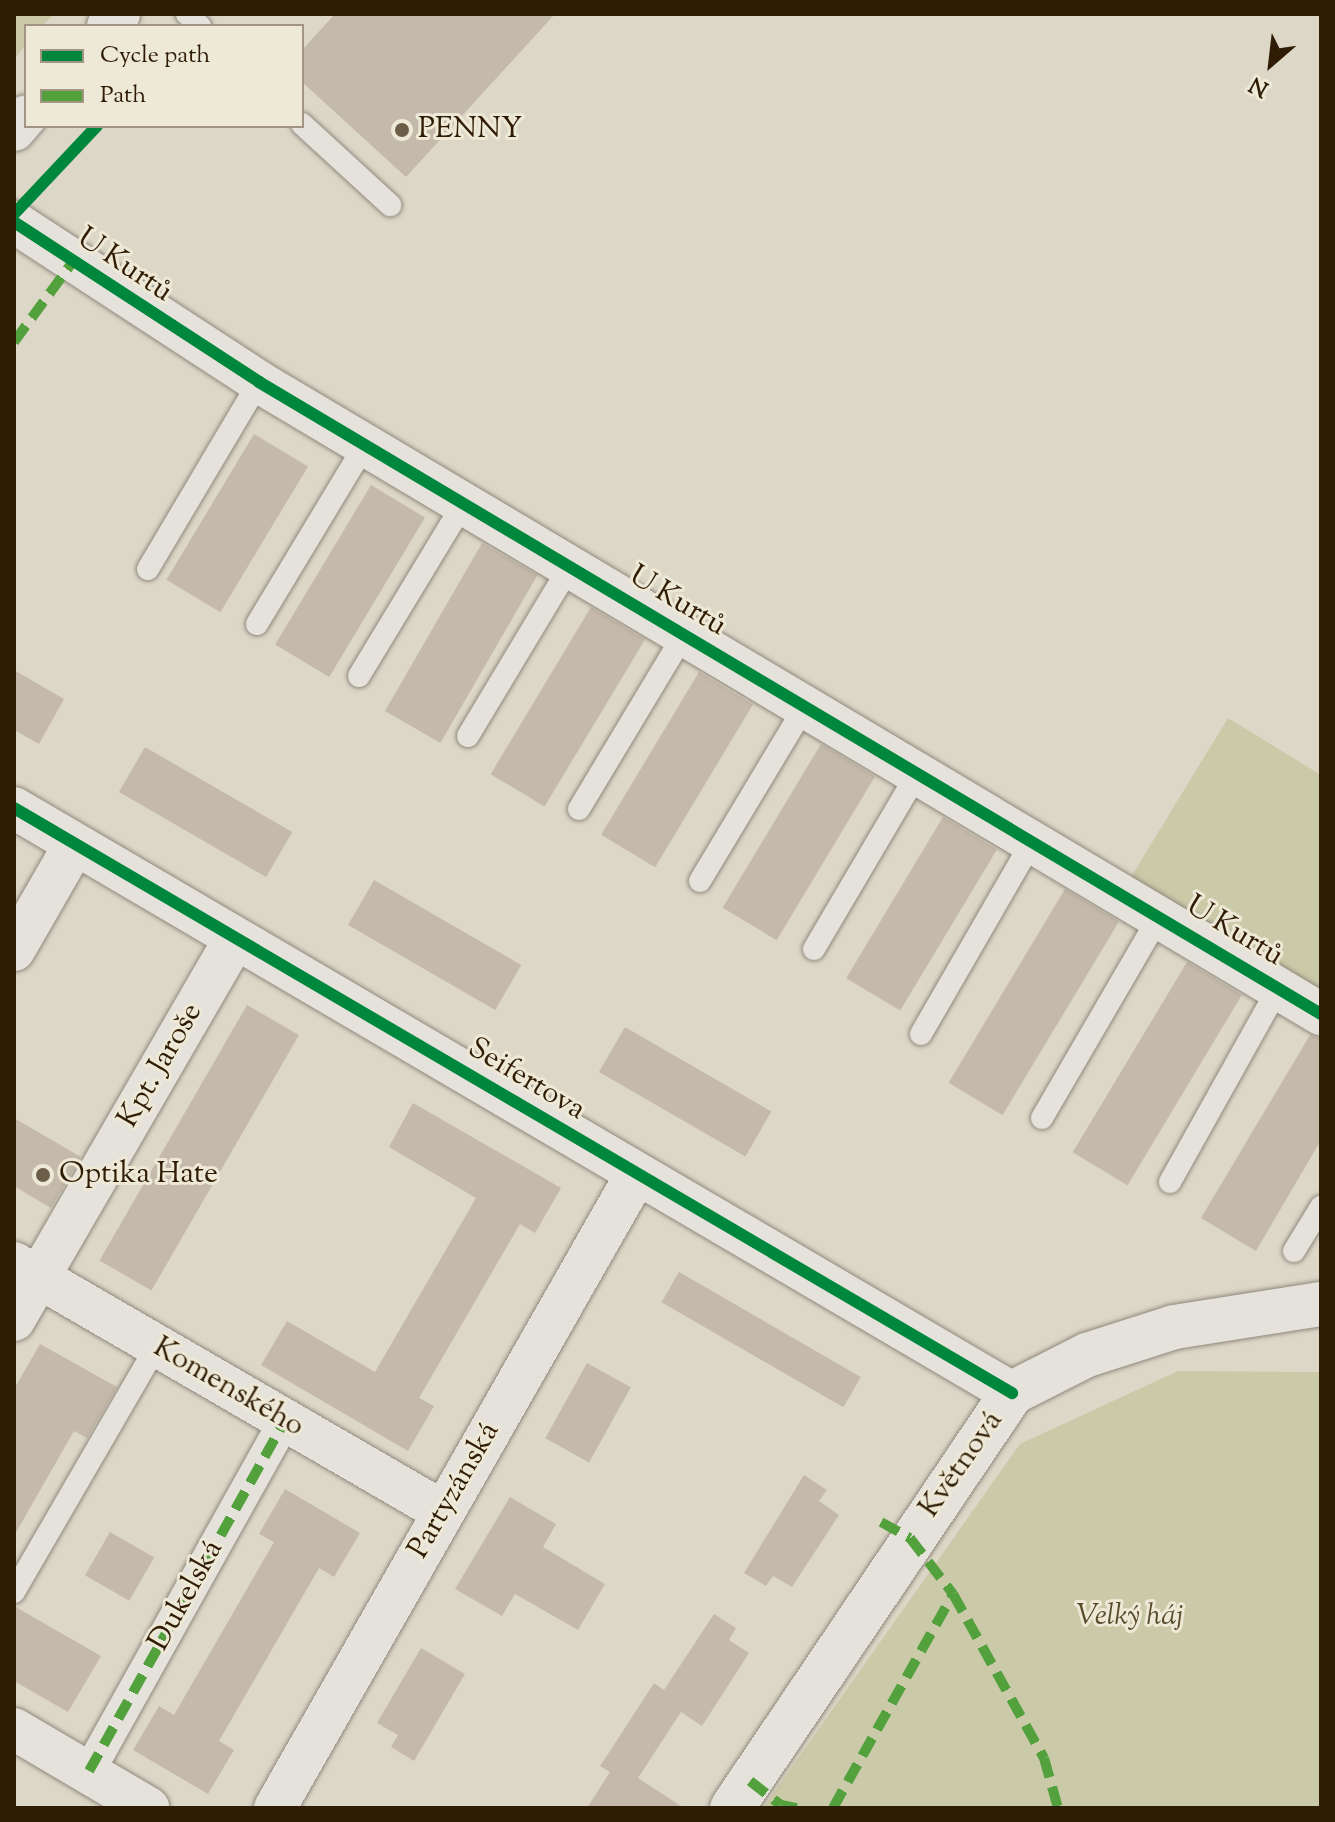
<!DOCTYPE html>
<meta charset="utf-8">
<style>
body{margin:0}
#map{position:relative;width:1335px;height:1822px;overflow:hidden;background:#ddd7c8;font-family:"Sorts Mill Goudy",serif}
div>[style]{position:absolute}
.green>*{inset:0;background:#cac9a8}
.building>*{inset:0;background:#c5b9ab;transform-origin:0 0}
.roads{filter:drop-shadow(0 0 2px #8f897d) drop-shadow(0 0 2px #8f897d)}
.service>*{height:22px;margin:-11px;padding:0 11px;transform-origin:11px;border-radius:11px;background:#e5e2db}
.pedestrian>*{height:32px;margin:-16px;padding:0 16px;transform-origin:16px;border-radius:16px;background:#e5e2db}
.minor>*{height:42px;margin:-21px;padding:0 21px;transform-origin:21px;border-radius:21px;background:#e5e2db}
.tertiary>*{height:44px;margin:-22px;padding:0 22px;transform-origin:22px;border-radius:22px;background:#e5e2db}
.quiet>*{height:10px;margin-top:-5px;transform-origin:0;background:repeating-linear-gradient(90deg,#52a13d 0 20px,transparent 0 30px)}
.cycleway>*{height:12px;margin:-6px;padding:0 6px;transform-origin:6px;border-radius:6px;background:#00873e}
.dots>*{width:22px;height:22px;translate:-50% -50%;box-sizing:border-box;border:4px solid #eee8d6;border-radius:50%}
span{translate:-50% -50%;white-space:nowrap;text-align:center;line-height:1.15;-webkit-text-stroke:6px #eee8d6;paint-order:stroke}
.poi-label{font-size:30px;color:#2f1c04}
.left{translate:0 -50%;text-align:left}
.street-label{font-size:30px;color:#2f1c04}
.park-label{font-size:30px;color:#594d2d;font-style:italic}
.frame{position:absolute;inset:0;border:16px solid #2f1c04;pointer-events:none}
.legend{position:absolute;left:24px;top:24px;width:280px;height:104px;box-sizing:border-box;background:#eee8d6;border:2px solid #a29682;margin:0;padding:10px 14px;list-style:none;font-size:24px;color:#2f1c04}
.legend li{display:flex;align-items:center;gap:16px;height:40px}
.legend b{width:40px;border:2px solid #a29682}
.north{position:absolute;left:1231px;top:24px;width:80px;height:80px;-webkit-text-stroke:6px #eee8d6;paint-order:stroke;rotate:208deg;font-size:22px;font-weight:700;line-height:32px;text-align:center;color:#2f1c04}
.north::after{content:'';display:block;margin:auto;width:28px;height:36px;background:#2f1c04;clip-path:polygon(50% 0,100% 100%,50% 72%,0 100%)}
</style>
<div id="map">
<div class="green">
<div style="clip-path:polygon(14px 14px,53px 14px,43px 26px,26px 26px,26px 45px,14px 59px)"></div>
<div style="clip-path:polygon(1228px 718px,1321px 775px,1321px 994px,1131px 877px)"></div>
<div style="clip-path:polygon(1178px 1371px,1321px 1372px,1321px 1808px,763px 1808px,1020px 1444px)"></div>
</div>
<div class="building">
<div style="clip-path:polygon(335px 14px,555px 14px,406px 177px,302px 82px,302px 50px)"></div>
<div style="left:254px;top:434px;width:63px;height:170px;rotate:31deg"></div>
<div style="left:371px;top:485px;width:63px;height:186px;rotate:31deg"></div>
<div style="left:482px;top:543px;width:64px;height:194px;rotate:30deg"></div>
<div style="left:591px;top:607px;width:63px;height:195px;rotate:31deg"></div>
<div style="clip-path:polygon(14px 670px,64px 699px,39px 744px,14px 730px)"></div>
<div style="left:699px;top:672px;width:63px;height:190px;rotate:31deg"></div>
<div style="left:821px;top:744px;width:63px;height:191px;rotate:31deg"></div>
<div style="left:145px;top:747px;width:170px;height:52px;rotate:30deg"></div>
<div style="left:943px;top:817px;width:63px;height:188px;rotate:31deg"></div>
<div style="left:374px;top:880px;width:170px;height:52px;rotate:30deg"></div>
<div style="left:1065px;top:889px;width:63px;height:226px;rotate:31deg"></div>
<div style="left:1187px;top:962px;width:64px;height:222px;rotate:31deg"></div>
<div style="left:247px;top:1005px;width:60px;height:295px;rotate:30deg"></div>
<div style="left:625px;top:1027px;width:169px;height:52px;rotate:30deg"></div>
<div style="clip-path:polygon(1310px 1035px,1321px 1038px,1321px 1140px,1256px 1251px,1201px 1218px)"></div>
<div style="clip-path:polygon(413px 1103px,561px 1188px,535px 1233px,520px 1224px,419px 1398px,434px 1406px,408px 1451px,261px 1365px,287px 1321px,375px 1372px,476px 1198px,389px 1147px)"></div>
<div style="clip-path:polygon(14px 1118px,81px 1157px,51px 1208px,14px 1186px)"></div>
<div style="left:679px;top:1272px;width:210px;height:35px;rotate:30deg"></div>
<div style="clip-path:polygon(40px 1344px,117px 1387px,87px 1438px,74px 1431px,14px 1536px,14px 1389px)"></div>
<div style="left:587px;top:1363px;width:50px;height:86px;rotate:29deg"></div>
<div style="clip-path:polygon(804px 1475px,827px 1490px,819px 1501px,839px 1515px,792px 1587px,773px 1576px,766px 1586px,744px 1573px)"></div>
<div style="clip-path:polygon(285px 1489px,360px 1533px,334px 1577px,319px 1568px,219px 1741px,234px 1750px,208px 1794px,133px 1750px,159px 1706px,174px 1715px,274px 1542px,259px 1534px)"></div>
<div style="clip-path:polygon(510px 1497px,556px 1524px,543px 1547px,605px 1584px,578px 1630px,515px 1594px,502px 1616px,455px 1589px)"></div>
<div style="left:110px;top:1532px;width:51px;height:50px;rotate:30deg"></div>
<div style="clip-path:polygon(14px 1606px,101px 1656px,68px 1712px,14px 1681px)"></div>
<div style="clip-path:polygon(714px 1614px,736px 1628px,729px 1640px,749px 1653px,702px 1726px,681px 1712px,638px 1778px,684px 1808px,587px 1808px,610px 1772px,600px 1766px,608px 1754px,654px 1683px,664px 1690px)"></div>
<div style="clip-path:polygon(421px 1648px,465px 1674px,414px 1761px,391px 1747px,398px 1735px,377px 1723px)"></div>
</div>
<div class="roads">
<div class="service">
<div style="left:187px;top:14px;width:18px;rotate:43deg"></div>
<div style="left:302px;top:124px;width:120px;rotate:42.6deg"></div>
<div style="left:148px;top:569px;width:217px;rotate:-59.3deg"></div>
<div style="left:257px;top:624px;width:209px;rotate:-58.9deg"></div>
<div style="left:359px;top:676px;width:201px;rotate:-58.8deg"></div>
<div style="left:468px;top:736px;width:196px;rotate:-59deg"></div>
<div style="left:579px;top:809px;width:202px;rotate:-59deg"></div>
<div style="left:700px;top:881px;width:202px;rotate:-59deg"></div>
<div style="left:814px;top:949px;width:203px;rotate:-59.5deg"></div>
<div style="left:921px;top:1034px;width:222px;rotate:-60deg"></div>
<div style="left:1042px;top:1118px;width:233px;rotate:-59.8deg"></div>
<div style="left:1170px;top:1182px;width:221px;rotate:-60.8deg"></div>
<div style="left:1294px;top:1251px;width:52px;rotate:-58.5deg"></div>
<div style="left:14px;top:1592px;width:283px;rotate:-59.9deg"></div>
</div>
<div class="pedestrian">
<div style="left:89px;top:1771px;width:401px;rotate:-60.8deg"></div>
</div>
<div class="minor">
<div style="left:108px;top:26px;width:16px;rotate:-47deg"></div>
<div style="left:14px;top:130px;width:18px;rotate:-49deg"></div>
<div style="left:14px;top:222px;width:293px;rotate:33.1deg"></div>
<div style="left:259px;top:382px;width:1236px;rotate:30.76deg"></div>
<div style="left:14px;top:808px;width:1157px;rotate:30.38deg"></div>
<div style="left:14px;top:950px;width:122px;rotate:-60.1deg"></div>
<div style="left:14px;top:1263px;width:496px;rotate:30.1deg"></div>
<div style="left:14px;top:1320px;width:441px;rotate:-59.9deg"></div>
<div style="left:14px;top:1729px;width:156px;rotate:30.5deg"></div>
<div style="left:275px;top:1808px;width:729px;rotate:-60.3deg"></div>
</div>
<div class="tertiary">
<div style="left:732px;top:1808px;width:501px;rotate:-55.99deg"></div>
<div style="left:1012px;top:1393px;width:84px;rotate:-26.9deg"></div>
<div style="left:1087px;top:1355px;width:91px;rotate:-17.8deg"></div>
<div style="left:1174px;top:1327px;width:149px;rotate:-8.9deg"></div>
</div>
</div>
<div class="quiet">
<div style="left:14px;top:342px;width:97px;rotate:-53.8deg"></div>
<div style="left:881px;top:1522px;width:33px;rotate:29deg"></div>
<div style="left:910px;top:1538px;width:71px;rotate:52.5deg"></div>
<div style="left:953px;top:1594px;width:188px;rotate:61deg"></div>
<div style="left:1044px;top:1758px;width:52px;rotate:74.4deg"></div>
<div style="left:89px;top:1771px;width:401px;rotate:-60.8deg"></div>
<div style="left:750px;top:1781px;width:39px;rotate:38deg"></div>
<div style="left:781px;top:1805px;width:16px;rotate:11deg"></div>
<div style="left:833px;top:1808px;width:245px;rotate:-60.7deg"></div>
</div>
<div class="cycleway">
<div style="left:14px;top:214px;width:121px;rotate:-46.7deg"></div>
<div style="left:14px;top:222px;width:293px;rotate:33.1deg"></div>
<div style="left:259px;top:382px;width:1236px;rotate:30.76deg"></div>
<div style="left:14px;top:808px;width:1157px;rotate:30.38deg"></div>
</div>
<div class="dots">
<div style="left:402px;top:130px;background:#6c5d49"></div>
<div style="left:43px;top:1175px;background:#6c5d49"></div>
</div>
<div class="poi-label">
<span class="left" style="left:418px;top:130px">PENNY</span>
<span class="left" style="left:59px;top:1175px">Optika Hate</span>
</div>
<div class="street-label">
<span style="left:124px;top:266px;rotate:34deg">U Kurtů</span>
<span style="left:677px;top:602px;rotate:31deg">U Kurtů</span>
<span style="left:1234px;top:932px;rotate:31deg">U Kurtů</span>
<span style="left:161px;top:1066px;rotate:-60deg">Kpt. Jaroše</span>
<span style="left:526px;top:1080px;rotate:31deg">Seifertova</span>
<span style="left:228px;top:1388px;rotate:30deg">Komenského</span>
<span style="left:962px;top:1465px;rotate:-55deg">Květnová</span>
<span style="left:455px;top:1491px;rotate:-60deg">Partyzánská</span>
<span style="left:187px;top:1596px;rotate:-61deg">Dukelská</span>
</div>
<div class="park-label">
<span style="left:1130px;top:1617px">Velký háj</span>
</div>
<div class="frame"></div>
<ul class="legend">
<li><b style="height:10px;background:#00873e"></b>Cycle path</li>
<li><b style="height:10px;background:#52a13d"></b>Path</li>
</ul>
<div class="north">N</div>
</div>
